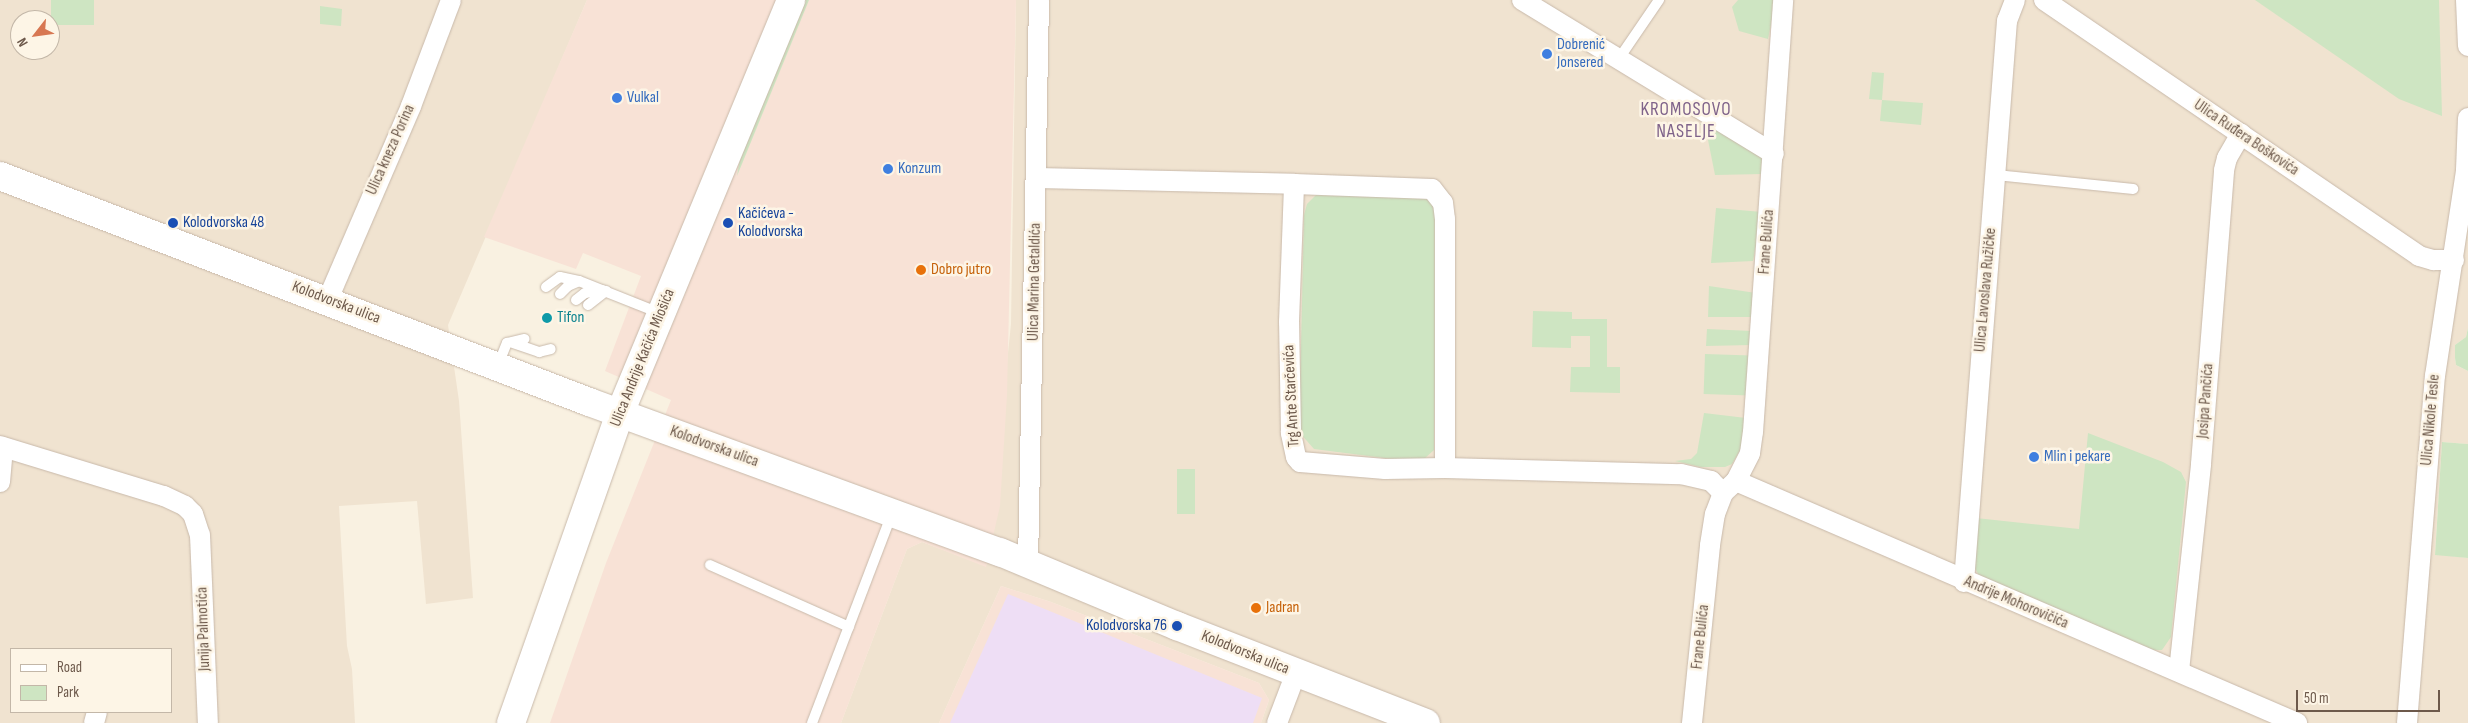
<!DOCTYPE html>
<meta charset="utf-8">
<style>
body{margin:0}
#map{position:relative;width:2468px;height:723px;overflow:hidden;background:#f9f1e1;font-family:"Sofia Sans Condensed",sans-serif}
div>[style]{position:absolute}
.residential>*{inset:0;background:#f0e3d0}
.commercial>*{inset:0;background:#f8e2d6}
.education>*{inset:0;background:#eedef5}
.green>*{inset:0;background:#cee5c2;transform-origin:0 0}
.roads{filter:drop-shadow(0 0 1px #c8b9aa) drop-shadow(0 0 1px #c8b9aa)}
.lane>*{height:10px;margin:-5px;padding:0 5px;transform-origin:5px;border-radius:5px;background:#fff}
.street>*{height:20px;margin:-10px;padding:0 10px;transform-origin:10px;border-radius:10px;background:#fff}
.secondary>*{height:28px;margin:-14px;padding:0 14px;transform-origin:14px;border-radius:14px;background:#fff}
.dots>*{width:14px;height:14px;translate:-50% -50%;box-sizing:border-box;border:2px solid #fdf5e6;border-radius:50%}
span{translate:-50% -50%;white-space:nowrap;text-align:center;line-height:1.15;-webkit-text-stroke:5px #fdf5e6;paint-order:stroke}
.shop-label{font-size:16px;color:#366cbe}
.left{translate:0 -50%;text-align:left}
.street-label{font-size:16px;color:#6d594b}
.transit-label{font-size:16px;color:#164399}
.right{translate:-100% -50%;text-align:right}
.food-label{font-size:16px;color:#c56008}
.culture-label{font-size:16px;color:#0d838f}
.quarter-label{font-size:19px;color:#7f638a;letter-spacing:1px}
.legend{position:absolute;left:10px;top:648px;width:162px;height:65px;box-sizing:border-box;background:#fdf5e6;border:1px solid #c3b7a8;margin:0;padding:6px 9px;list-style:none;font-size:15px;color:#6d594b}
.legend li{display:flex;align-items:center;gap:10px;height:25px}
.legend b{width:25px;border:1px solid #c3b7a8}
.north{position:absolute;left:10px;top:10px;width:50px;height:50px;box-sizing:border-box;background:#fdf5e6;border:1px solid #c3b7a8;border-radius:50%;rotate:240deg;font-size:14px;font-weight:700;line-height:20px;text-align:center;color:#6d594b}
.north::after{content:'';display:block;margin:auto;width:18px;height:22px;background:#d77752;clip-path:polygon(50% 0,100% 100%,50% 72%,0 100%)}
.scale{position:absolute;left:2296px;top:690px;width:144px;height:22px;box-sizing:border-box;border:2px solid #6d594b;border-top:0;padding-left:6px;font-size:15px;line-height:18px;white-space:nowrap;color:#6d594b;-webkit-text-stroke:4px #fdf5e6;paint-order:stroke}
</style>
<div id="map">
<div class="residential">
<div style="clip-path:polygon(evenodd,0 0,587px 0,448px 325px,459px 401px,473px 598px,426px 604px,417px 501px,339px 506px,347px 646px,352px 669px,355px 723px,0 723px,0 0,20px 20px,50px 20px,50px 50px,20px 50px,20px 20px,0 0,11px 649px,171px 649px,171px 712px,11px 712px,11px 649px)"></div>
<div style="clip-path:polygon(1016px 0,2468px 0,2468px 328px,2466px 337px,2455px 345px,2455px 358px,2456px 365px,2468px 371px,2468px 444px,2442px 442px,2435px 554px,2468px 558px,2468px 723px,1261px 723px,1269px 700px,1259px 683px,1051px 602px,1001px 586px,939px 723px,841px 723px,907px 549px,922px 542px,986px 566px,1011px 324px)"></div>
</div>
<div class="commercial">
<div style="clip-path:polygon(587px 0,1016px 0,1007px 395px,1000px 506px,986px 567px,922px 542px,907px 549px,841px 723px,550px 723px,606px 563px,671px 400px,605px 371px,641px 276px,583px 253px,576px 269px,484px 237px)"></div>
<div style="clip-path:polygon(1001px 586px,1051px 602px,1259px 683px,1269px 700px,1261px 723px,939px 723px)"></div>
</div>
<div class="education">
<div style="clip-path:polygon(1008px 594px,1262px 698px,1253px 723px,950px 723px)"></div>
</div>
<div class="green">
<div style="left:51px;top:0;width:43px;height:25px"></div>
<div style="clip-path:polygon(800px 0,809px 0,737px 176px,741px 152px)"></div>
<div style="clip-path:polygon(1738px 0,1776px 0,1768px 39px,1739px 31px,1732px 7px)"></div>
<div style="clip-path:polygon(2255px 0,2439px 0,2442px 116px,2399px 99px)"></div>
<div style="clip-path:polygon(320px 6px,342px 9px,341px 26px,320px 24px)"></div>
<div style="clip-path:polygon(1872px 72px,1884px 73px,1882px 100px,1923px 103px,1921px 125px,1880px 121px,1882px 100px,1869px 99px)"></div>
<div style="clip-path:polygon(1706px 122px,1761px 156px,1764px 161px,1763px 174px,1715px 175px,1707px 135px,1700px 124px)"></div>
<div style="clip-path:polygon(1316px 195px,1422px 198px,1429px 200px,1435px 206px,1437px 216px,1434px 450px,1424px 459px,1408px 461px,1314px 449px,1299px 432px,1304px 215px,1307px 204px)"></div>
<div style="clip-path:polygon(1716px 208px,1762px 212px,1753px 261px,1711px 263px)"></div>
<div style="clip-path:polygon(1709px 286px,1756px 293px,1753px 317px,1708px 317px)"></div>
<div style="clip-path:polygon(1533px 311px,1572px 312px,1572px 319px,1607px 319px,1607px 367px,1620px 367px,1620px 393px,1570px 392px,1571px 367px,1590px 367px,1590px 336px,1571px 336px,1571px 348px,1532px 347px)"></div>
<div style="clip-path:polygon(2468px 328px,2468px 371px,2456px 365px,2455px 358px,2455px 345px,2466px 337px)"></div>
<div style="clip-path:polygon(1707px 329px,1752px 331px,1751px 345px,1706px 346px)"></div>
<div style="left:1705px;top:354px;width:46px;height:40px;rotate:2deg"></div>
<div style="clip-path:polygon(1704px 413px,1746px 418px,1742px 447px,1732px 464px,1725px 467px,1701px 467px,1675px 461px,1691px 459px,1697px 453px)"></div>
<div style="clip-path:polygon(2088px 433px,2163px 462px,2181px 472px,2186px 482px,2171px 637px,2162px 650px,2149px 650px,1981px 579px,1972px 563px,1976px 518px,2079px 529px)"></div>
<div style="clip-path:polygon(2442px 442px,2468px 444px,2468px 558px,2435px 555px)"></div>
<div style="left:1177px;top:469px;width:18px;height:45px"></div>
</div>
<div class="roads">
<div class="lane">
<div style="left:1618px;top:60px;width:73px;rotate:-55.7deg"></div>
<div style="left:1996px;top:175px;width:138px;rotate:5.8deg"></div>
<div style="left:546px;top:287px;width:17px;rotate:-36deg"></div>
<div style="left:560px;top:277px;width:19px;rotate:12deg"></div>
<div style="left:560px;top:294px;width:11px;rotate:-45deg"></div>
<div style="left:568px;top:286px;width:12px;rotate:-24deg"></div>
<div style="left:579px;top:281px;width:87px;rotate:21.6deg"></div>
<div style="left:576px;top:300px;width:11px;rotate:-38deg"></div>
<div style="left:585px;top:293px;width:18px;rotate:-9deg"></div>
<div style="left:588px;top:305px;width:23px;rotate:-38deg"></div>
<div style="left:513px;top:343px;width:28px;rotate:19deg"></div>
<div style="left:539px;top:352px;width:12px;rotate:-14deg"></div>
<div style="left:498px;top:365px;width:24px;rotate:-68deg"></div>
<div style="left:507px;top:343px;width:18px;rotate:-13deg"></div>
<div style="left:710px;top:565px;width:152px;rotate:24deg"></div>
<div style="left:812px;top:723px;width:224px;rotate:-69.1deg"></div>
</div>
<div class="street">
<div style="left:1522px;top:0;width:295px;rotate:31.4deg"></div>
<div style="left:2044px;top:0;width:454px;rotate:34.3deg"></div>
<div style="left:2419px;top:256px;width:15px;rotate:16deg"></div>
<div style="left:2433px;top:260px;width:21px"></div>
<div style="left:2466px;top:0;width:46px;rotate:87.5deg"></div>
<div style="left:1037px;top:178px;width:257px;rotate:1.3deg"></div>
<div style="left:1294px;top:184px;width:138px;rotate:2.1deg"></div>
<div style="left:1432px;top:189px;width:18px;rotate:52deg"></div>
<div style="left:1443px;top:203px;width:16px;rotate:83deg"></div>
<div style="left:1445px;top:219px;width:249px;rotate:90deg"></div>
<div style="left:1445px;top:468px;width:60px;rotate:179deg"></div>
<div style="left:1385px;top:469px;width:85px;rotate:-175.3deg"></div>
<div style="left:1300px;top:462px;width:6px;rotate:-129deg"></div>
<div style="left:1296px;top:457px;width:25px;rotate:-102deg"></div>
<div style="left:1291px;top:433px;width:111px;rotate:-91deg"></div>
<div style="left:1289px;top:322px;width:138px;rotate:-87.9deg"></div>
<div style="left:328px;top:299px;width:210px;rotate:-66.7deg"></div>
<div style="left:411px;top:106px;width:113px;rotate:-69.3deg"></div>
<div style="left:0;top:446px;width:171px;rotate:17deg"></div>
<div style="left:164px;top:496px;width:23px;rotate:25deg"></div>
<div style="left:185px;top:506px;width:11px;rotate:45deg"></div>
<div style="left:193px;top:514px;width:22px;rotate:72deg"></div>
<div style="left:200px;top:535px;width:188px;rotate:87.6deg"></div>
<div style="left:1445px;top:468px;width:236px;rotate:1.5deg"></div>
<div style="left:1681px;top:474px;width:31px;rotate:13deg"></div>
<div style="left:1711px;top:481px;width:17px;rotate:45deg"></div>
<div style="left:1723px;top:493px;width:18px;rotate:-43deg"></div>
<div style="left:1736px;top:481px;width:31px;rotate:-63deg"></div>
<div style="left:1750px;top:453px;width:21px;rotate:-82deg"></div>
<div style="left:1753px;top:432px;width:433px;rotate:-86deg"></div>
<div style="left:1736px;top:481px;width:611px;rotate:23.33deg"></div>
<div style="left:0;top:482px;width:35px;rotate:-85deg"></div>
<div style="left:1028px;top:564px;width:564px;rotate:-88.88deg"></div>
<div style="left:1964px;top:582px;width:563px;rotate:-85.62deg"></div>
<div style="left:2007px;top:21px;width:22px;rotate:-69deg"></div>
<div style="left:2179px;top:671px;width:208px;rotate:-83.9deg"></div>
<div style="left:2201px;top:464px;width:295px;rotate:-85.5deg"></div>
<div style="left:2224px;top:170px;width:12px;rotate:-76deg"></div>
<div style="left:2227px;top:158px;width:28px;rotate:-60deg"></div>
<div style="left:94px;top:723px;width:11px;rotate:-75deg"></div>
<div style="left:1277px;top:723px;width:53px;rotate:-69.2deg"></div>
<div style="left:1692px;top:723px;width:179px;rotate:-84.2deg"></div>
<div style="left:1710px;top:545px;width:31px;rotate:-81deg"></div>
<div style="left:1715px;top:514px;width:22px;rotate:-69deg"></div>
<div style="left:2407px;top:723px;width:348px;rotate:-85.4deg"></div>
<div style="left:2435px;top:376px;width:208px;rotate:-81.4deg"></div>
<div style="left:2466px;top:170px;width:52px;rotate:-87.8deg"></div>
</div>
<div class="secondary">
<div style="left:0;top:176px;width:631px;rotate:20.99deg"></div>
<div style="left:589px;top:402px;width:438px;rotate:20.1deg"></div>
<div style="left:1000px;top:552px;width:192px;rotate:22.7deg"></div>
<div style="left:1177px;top:626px;width:267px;rotate:21.3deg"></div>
<div style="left:511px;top:723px;width:329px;rotate:-70.6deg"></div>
<div style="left:620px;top:413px;width:447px;rotate:-67.5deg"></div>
</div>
</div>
<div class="dots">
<div style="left:1547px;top:54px;background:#3f7fe0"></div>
<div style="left:617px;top:98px;background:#3f7fe0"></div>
<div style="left:888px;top:169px;background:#3f7fe0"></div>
<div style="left:173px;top:223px;background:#1a4fb4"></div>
<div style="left:728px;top:223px;background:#1a4fb4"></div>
<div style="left:921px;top:270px;background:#e8710a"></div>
<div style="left:547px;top:318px;background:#0f9aa8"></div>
<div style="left:2034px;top:457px;background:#3f7fe0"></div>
<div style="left:1256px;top:608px;background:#e8710a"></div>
<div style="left:1177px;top:626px;background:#1a4fb4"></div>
</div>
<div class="shop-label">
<span class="left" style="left:1557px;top:54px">Dobrenić<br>Jonsered</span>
<span class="left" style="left:627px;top:98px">Vulkal</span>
<span class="left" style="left:898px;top:169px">Konzum</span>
<span class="left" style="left:2044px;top:457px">Mlin i pekare</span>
</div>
<div class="street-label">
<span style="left:2246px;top:138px;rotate:34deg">Ulica Ruđera Boškovića</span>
<span style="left:391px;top:150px;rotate:-66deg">Ulica kneza Porina</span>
<span style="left:1767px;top:242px;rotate:-86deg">Frane Bulića</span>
<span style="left:1035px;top:282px;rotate:-89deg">Ulica Marina Getaldića</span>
<span style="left:1986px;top:290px;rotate:-85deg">Ulica Lavoslava Ružičke</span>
<span style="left:336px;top:303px;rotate:21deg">Kolodvorska ulica</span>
<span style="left:643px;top:358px;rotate:-68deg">Ulica Andrije Kačića Miošića</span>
<span style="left:1292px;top:396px;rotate:-93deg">Trg Ante Starčevića</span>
<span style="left:2206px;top:401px;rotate:-86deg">Josipa Pančića</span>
<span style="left:2431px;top:420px;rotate:-85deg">Ulica Nikole Tesle</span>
<span style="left:714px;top:447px;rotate:20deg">Kolodvorska ulica</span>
<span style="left:2016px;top:603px;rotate:23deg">Andrije Mohorovičića</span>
<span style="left:204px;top:629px;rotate:-92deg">Junija Palmotića</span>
<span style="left:1701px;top:637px;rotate:-84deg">Frane Bulića</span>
<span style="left:1245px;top:653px;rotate:22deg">Kolodvorska ulica</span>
</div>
<div class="transit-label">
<span class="left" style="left:738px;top:223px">Kačićeva -<br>Kolodvorska</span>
<span class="left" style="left:183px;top:223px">Kolodvorska 48</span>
<span class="right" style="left:1167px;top:626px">Kolodvorska 76</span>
</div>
<div class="food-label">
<span class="left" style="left:931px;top:270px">Dobro jutro</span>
<span class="left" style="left:1266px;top:608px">Jadran</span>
</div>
<div class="culture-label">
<span class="left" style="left:557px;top:318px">Tifon</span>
</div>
<div class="quarter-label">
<span style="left:1686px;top:121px">KROMOSOVO<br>NASELJE</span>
</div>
<ul class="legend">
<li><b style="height:6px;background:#fff"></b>Road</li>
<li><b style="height:14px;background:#cee5c2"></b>Park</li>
</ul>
<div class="north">N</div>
<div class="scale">50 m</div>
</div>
